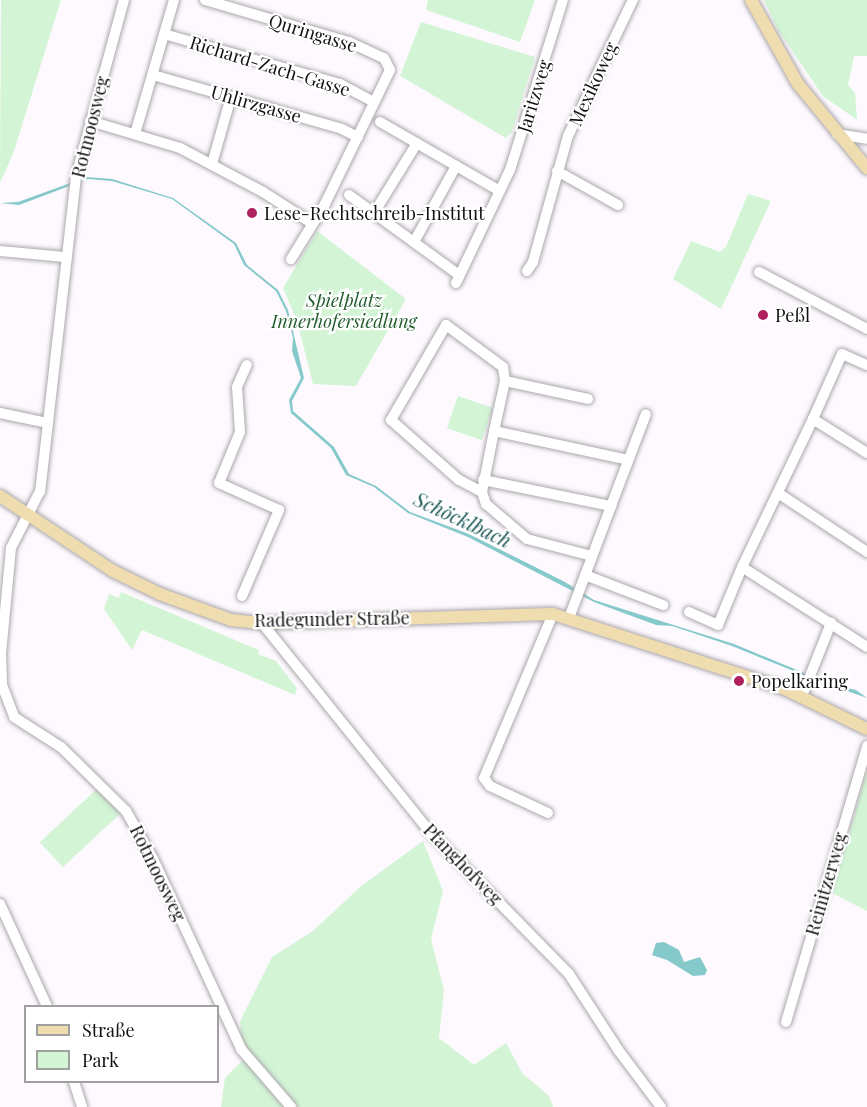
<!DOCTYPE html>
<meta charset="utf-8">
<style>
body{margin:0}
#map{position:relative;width:867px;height:1107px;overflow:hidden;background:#fdf9fe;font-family:"Playfair Display",serif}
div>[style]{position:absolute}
.green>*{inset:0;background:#d3f5d6;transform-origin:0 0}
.water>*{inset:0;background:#86c9ca}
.roads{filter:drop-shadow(0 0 2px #aba7ac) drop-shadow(0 0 2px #aba7ac)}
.minor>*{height:10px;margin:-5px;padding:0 5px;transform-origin:5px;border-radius:5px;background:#fff}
.major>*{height:12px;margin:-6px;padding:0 6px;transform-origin:6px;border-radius:6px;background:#efddb0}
.dots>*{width:16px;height:16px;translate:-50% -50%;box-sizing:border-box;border:3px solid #fff;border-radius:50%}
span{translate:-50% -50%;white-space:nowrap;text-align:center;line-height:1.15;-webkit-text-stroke:4.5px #fff;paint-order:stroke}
.street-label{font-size:18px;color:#121112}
.poi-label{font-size:18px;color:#121112}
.left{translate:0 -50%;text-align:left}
.park-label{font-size:18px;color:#215c2d;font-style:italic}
.water-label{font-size:20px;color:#235c5d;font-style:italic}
.legend{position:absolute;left:24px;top:1005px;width:195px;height:78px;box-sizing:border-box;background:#fff;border:2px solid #a0a0a0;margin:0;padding:8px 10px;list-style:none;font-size:18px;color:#121112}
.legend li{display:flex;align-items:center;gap:12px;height:30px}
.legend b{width:30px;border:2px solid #a0a0a0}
</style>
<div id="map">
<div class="green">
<div style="clip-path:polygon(1px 0,61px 0,14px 151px,0 183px)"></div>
<div style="clip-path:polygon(428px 0,535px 0,520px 42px,426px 10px)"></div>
<div style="clip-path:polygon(764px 0,867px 0,867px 56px,854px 56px,848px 85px,855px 93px,857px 120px,823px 96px,778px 30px)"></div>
<div style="clip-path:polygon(421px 22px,535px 57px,512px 132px,506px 138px,400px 76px)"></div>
<div style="clip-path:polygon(748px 194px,771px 201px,721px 309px,673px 279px,691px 241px,720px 252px,726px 247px)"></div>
<div style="clip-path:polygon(317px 231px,406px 299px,356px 386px,313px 384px,297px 321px,283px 288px)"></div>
<div style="left:458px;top:396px;width:37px;height:34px;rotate:19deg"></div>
<div style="clip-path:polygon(121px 592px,259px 650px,258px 654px,276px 661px,297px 688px,295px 695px,142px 630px,132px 650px,104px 609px,109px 594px,119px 598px)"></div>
<div style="clip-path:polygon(867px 770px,867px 911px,832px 893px)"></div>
<div style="left:99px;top:787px;width:34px;height:81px;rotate:47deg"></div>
<div style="clip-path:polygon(423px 841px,443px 891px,431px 939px,444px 990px,439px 1038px,474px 1065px,506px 1043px,523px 1074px,549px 1096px,553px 1107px,221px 1107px,225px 1078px,243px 1060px,240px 1021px,272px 957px,313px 931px,360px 887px)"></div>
</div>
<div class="water">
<div style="clip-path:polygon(87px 177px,112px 179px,173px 198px,236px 243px,247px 265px,278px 290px,288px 310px,304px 378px,292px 401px,293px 411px,334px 447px,349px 474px,376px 486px,410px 512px,469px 534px,565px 582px,594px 600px,734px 644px,833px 685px,856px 690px,867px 698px,816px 680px,732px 646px,672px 626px,656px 625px,594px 602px,468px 537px,408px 513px,374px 487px,346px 475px,331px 448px,291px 413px,289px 400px,301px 378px,292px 351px,293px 338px,286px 311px,276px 291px,244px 265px,234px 244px,172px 199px,112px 181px,88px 179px,19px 205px,0 203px,18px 202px)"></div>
<div style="clip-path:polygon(664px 942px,679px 950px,684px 962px,700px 957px,707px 970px,705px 975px,693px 976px,667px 960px,652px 955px,656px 943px)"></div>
</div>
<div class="roads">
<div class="minor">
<div style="left:124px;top:0;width:183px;rotate:105.2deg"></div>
<div style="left:76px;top:177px;width:316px;rotate:96.5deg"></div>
<div style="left:40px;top:491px;width:64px;rotate:117deg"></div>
<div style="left:11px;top:548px;width:105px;rotate:95.4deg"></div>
<div style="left:1px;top:653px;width:32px;rotate:88deg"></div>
<div style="left:2px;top:685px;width:34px;rotate:69deg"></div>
<div style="left:14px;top:717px;width:56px;rotate:32.6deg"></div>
<div style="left:61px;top:747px;width:91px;rotate:44.6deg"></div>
<div style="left:126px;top:811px;width:55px;rotate:60.6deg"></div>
<div style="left:153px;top:859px;width:209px;rotate:65.1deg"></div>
<div style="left:241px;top:1049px;width:77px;rotate:49.2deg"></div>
<div style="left:205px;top:0;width:150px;rotate:16.3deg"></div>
<div style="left:349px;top:42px;width:38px;rotate:25deg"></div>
<div style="left:384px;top:58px;width:13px;rotate:63deg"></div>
<div style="left:390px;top:70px;width:149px;rotate:115.9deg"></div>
<div style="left:325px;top:204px;width:65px;rotate:121.7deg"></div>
<div style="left:164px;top:34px;width:183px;rotate:15.9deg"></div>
<div style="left:340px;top:84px;width:38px;rotate:28deg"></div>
<div style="left:153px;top:75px;width:197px;rotate:15.9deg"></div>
<div style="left:342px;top:129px;width:18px;rotate:27deg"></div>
<div style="left:90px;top:121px;width:94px;rotate:16.7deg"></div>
<div style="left:180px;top:148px;width:94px;rotate:27.9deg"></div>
<div style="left:263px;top:192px;width:59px;rotate:32.6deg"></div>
<div style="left:380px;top:122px;width:138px;rotate:29.9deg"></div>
<div style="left:135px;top:134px;width:140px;rotate:-73.8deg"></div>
<div style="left:837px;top:134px;width:30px;rotate:9deg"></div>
<div style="left:212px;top:164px;width:70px;rotate:-74.2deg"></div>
<div style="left:557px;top:171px;width:70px;rotate:29.1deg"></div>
<div style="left:349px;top:195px;width:136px;rotate:36deg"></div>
<div style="left:374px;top:213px;width:82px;rotate:-58.4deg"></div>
<div style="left:414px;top:242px;width:87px;rotate:-61.1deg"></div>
<div style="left:0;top:251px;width:65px;rotate:5.3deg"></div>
<div style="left:527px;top:271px;width:11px;rotate:-56deg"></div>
<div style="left:533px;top:262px;width:131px;rotate:-74.5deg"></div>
<div style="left:568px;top:136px;width:151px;rotate:-64.5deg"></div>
<div style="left:759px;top:272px;width:122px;rotate:27.8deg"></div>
<div style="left:456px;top:283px;width:125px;rotate:-64.5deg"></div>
<div style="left:510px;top:170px;width:178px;rotate:-72.7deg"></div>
<div style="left:505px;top:381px;width:85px;rotate:12.2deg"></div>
<div style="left:0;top:413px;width:49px;rotate:11.8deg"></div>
<div style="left:813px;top:419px;width:71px;rotate:-66deg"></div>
<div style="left:842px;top:354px;width:27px;rotate:24deg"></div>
<div style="left:494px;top:431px;width:62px;rotate:101.1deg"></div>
<div style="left:482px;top:492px;width:13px;rotate:72deg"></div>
<div style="left:486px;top:504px;width:54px;rotate:40.5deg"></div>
<div style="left:527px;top:539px;width:67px;rotate:14.7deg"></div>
<div style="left:867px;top:453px;width:64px;rotate:-147.8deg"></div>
<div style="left:813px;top:419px;width:164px;rotate:115.6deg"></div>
<div style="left:742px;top:567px;width:148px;rotate:32.6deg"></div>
<div style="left:483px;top:480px;width:131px;rotate:11.5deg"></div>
<div style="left:611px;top:506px;width:98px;rotate:-69.2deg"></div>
<div style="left:482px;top:492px;width:26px;rotate:-152deg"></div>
<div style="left:459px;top:480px;width:91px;rotate:-138.6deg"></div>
<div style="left:391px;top:420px;width:110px;rotate:-59.9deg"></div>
<div style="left:446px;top:325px;width:71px;rotate:36.4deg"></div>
<div style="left:503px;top:367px;width:14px;rotate:82deg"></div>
<div style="left:505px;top:381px;width:51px;rotate:102.4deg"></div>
<div style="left:494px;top:431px;width:137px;rotate:12.2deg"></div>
<div style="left:778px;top:493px;width:107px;rotate:33.5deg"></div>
<div style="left:585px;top:575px;width:84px;rotate:21deg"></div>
<div style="left:242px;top:596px;width:94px;rotate:-66.7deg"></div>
<div style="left:279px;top:510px;width:66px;rotate:-155.8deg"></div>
<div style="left:219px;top:483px;width:55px;rotate:-67.6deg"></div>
<div style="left:240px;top:432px;width:45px;rotate:-93.8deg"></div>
<div style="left:237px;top:387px;width:24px;rotate:-66deg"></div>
<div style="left:689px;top:612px;width:32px;rotate:24deg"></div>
<div style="left:718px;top:625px;width:63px;rotate:-67.5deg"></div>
<div style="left:569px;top:618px;width:120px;rotate:-69.4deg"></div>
<div style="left:262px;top:623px;width:270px;rotate:51.2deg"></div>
<div style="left:431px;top:833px;width:197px;rotate:45.6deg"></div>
<div style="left:569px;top:974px;width:92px;rotate:57deg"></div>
<div style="left:619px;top:1051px;width:70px;rotate:53.1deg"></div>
<div style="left:802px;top:696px;width:79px;rotate:-68.3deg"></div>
<div style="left:548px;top:813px;width:64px;rotate:-155deg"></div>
<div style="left:490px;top:786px;width:10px;rotate:-127deg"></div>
<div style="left:484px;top:778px;width:178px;rotate:-67.2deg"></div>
<div style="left:0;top:904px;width:112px;rotate:65.3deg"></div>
<div style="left:786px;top:1022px;width:288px;rotate:-73.6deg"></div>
<div style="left:74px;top:1082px;width:26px;rotate:72deg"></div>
</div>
<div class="major">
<div style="left:751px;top:0;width:96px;rotate:60.8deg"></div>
<div style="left:798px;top:84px;width:109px;rotate:50.6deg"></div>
<div style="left:0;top:496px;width:136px;rotate:33.6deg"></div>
<div style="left:113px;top:571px;width:52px;rotate:26.1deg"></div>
<div style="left:160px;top:594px;width:76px;rotate:20.1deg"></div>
<div style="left:231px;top:620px;width:31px;rotate:6deg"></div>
<div style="left:262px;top:623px;width:291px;rotate:-1.8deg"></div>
<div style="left:553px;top:614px;width:244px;rotate:17.9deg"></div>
<div style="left:785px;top:689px;width:91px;rotate:26deg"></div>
</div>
</div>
<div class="dots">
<div style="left:252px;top:213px;background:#ae215e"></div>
<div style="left:763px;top:315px;background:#ae215e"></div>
<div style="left:739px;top:681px;background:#ae215e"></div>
</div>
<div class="street-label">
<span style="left:313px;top:33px;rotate:17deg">Quringasse</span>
<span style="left:270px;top:66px;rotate:17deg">Richard-Zach-Gasse</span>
<span style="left:593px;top:84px;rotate:-65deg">Mexikoweg</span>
<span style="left:534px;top:96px;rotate:-73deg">Jaritzweg</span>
<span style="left:256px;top:104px;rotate:16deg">Uhlirzgasse</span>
<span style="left:90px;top:127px;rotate:-76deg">Rotmoosweg</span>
<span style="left:332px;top:619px;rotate:-1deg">Radegunder Straße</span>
<span style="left:463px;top:864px;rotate:46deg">Pfanghofweg</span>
<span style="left:158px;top:873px;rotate:64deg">Rotmoosweg</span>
<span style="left:826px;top:884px;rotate:-74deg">Reinitzerweg</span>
</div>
<div class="poi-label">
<span class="left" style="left:264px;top:213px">Lese-Rechtschreib-Institut</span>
<span class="left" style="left:775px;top:315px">Peßl</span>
<span class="left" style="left:751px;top:681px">Popelkaring</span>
</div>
<div class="park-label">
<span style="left:344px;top:311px">Spielplatz<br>Innerhofersiedlung</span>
</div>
<div class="water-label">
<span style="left:463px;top:519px;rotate:25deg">Schöcklbach</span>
</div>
<ul class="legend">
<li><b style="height:8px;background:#efddb0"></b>Straße</li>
<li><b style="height:16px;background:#d3f5d6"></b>Park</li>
</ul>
</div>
